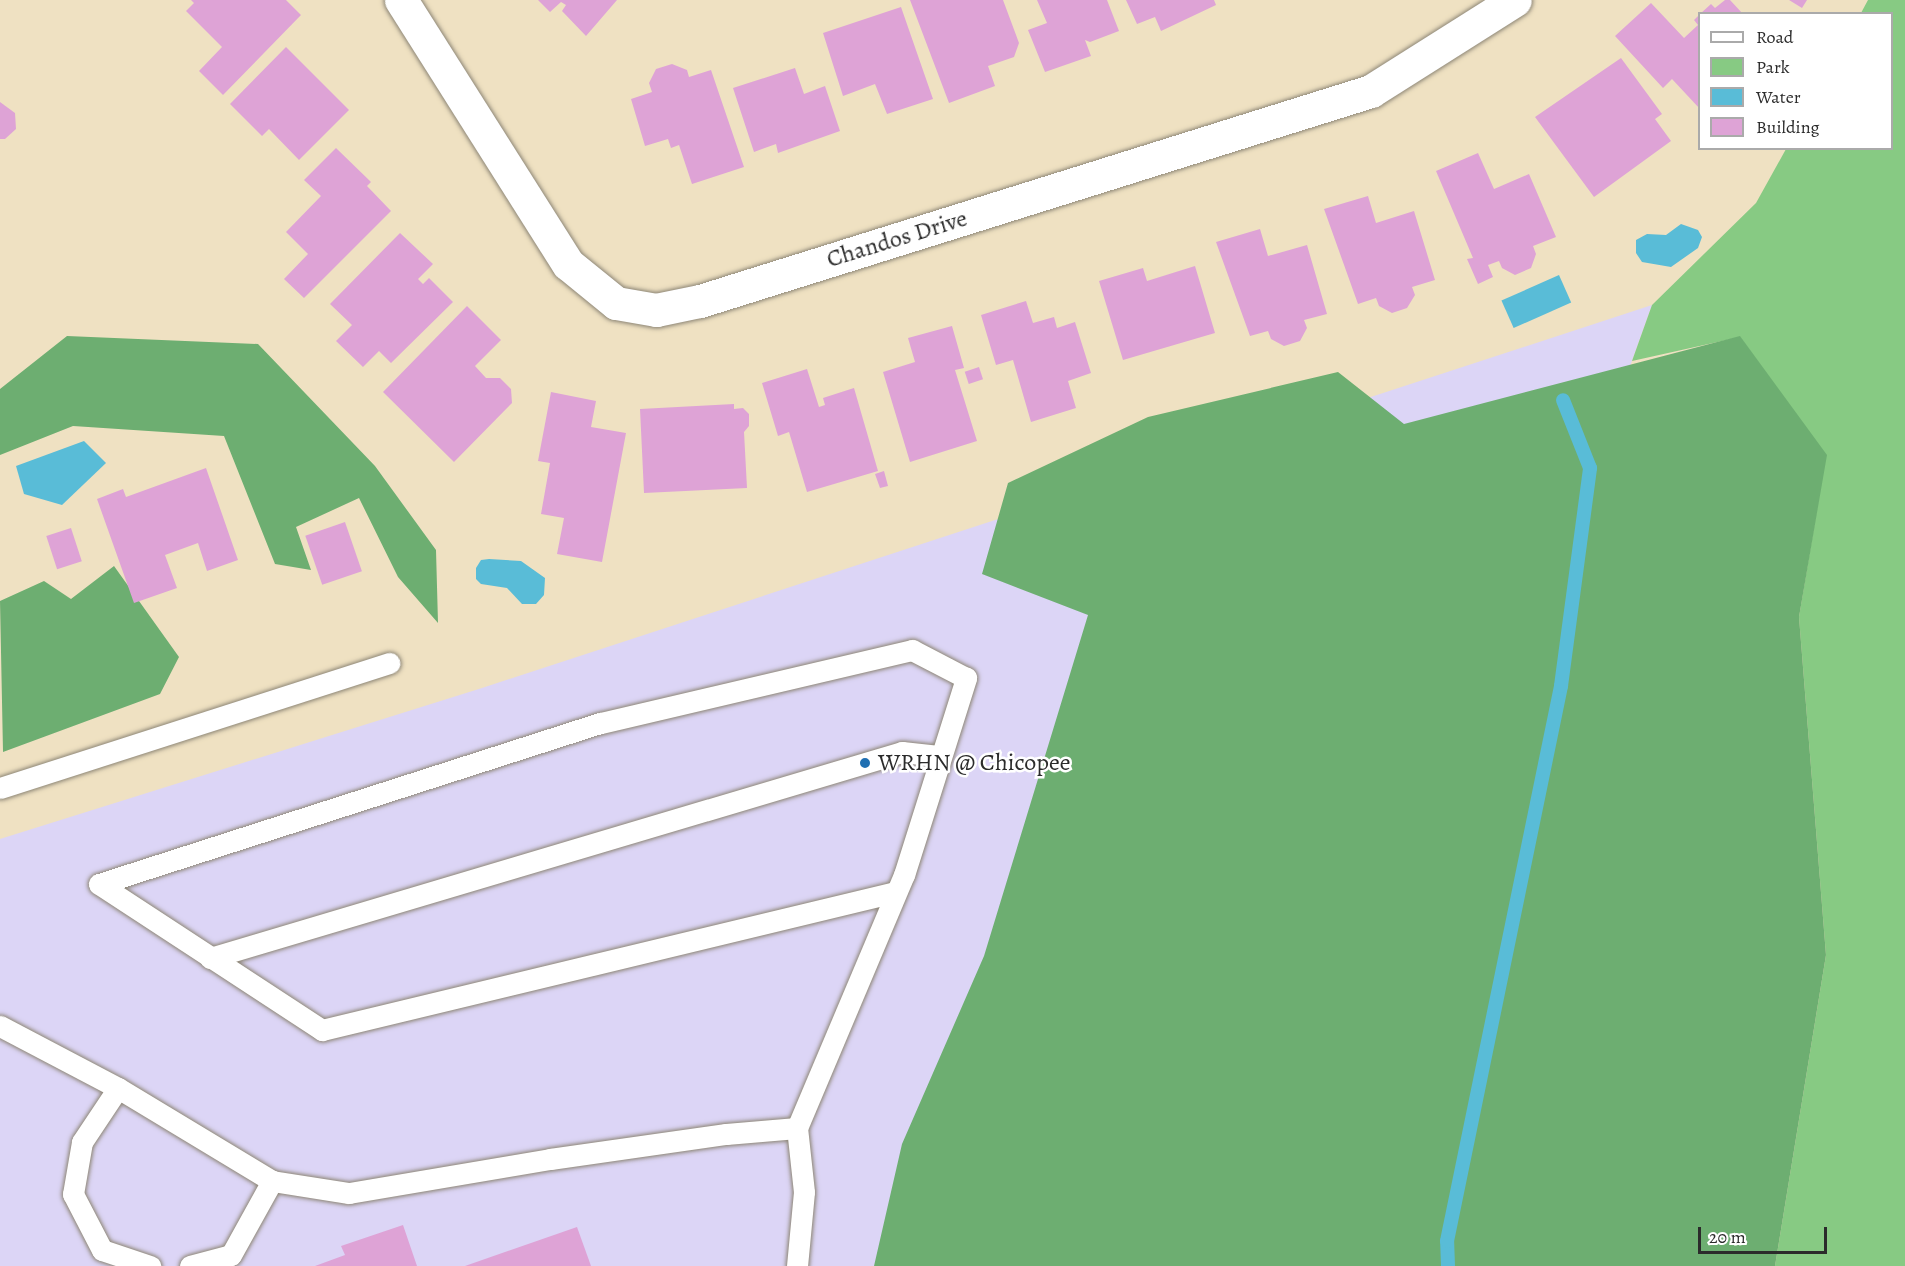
<!DOCTYPE html>
<style>
body{margin:0}
#map{position:relative;width:1905px;height:1266px;overflow:hidden;background:#efe1c2;font-family:Alegreya,serif}
div>[style]{position:absolute}
.built>*{inset:0;background:#dcd5f6}
.green>*{inset:0;background:#87ca83}
.forest>*{inset:0;background:#6dae71}
.water>*{inset:0;background:#59bcd7;transform-origin:0 0}
.stream>*{height:14px;margin:-7px;padding:0 7px;transform-origin:7px;border-radius:7px;background:#59bcd7}
.building>*{inset:0;background:#dea3d6;transform-origin:0 0}
.roads{filter:drop-shadow(0 0 2px #8d8676) drop-shadow(0 0 2px #8d8676)}
.lane>*{height:21px;margin:-10.5px;padding:0 10.5px;transform-origin:10.5px;border-radius:10.5px;background:#fff}
.street>*{height:33px;margin:-16.5px;padding:0 16.5px;transform-origin:16.5px;border-radius:16.5px;background:#fff}
.dots>*{width:16px;height:16px;translate:-50% -50%;box-sizing:border-box;border:3px solid #fff;border-radius:50%}
span{translate:-50% -50%;white-space:nowrap;text-align:center;line-height:1.15;-webkit-text-stroke:5px #fff;paint-order:stroke}
.street-label{font-size:24px;color:#2b2b2b}
.poi-label{font-size:24px;color:#2b2b2b}
.left{translate:0 -50%;text-align:left}
.legend{position:absolute;left:1698px;top:12px;width:195px;height:138px;box-sizing:border-box;background:#fff;border:2px solid #aaa;margin:0;padding:8px 10px;list-style:none;font-size:18px;color:#2b2b2b}
.legend li{display:flex;align-items:center;gap:12px;height:30px}
.legend b{width:30px;border:2px solid #aaa}
.scale{position:absolute;left:1698px;top:1227px;width:129px;height:27px;box-sizing:border-box;border:3px solid #2b2b2b;border-top:0;padding-left:8px;font-size:18px;line-height:21px;white-space:nowrap;color:#2b2b2b;-webkit-text-stroke:4px #fff;paint-order:stroke}
</style>
<div id="map">
<div class="built">
<div style="clip-path:polygon(1652px 305px,1308px 1266px,0 1266px,0 839px,482px 688px)"></div>
</div>
<div class="green">
<div style="clip-path:polygon(1868px 0,1905px 0,1905px 1266px,1775px 1266px,1826px 955px,1799px 617px,1826px 455px,1740px 337px,1632px 361px,1652px 305px,1756px 203px,1786px 149px,1892px 148px,1892px 14px,1861px 13px)"></div>
</div>
<div class="forest">
<div style="clip-path:polygon(67px 336px,258px 344px,375px 466px,436px 550px,438px 623px,398px 577px,359px 498px,296px 527px,311px 570px,275px 564px,224px 436px,73px 426px,0 455px,0 389px)"></div>
<div style="clip-path:polygon(1740px 336px,1827px 455px,1799px 617px,1826px 955px,1775px 1266px,874px 1266px,902px 1144px,984px 956px,1088px 615px,982px 574px,1008px 483px,1148px 417px,1338px 372px,1404px 424px)"></div>
<div style="clip-path:polygon(114px 566px,179px 657px,160px 694px,3px 752px,0 601px,44px 581px,71px 599px)"></div>
</div>
<div class="water">
<div style="clip-path:polygon(1681px 224px,1698px 230px,1702px 237px,1698px 248px,1671px 267px,1642px 262px,1636px 253px,1636px 240px,1647px 234px,1666px 235px)"></div>
<div style="left:1559px;top:275px;width:30px;height:63px;rotate:66deg"></div>
<div style="clip-path:polygon(84px 441px,106px 463px,62px 505px,24px 494px,16px 466px)"></div>
<div style="clip-path:polygon(489px 559px,521px 561px,545px 578px,544px 595px,536px 604px,522px 604px,507px 588px,481px 584px,476px 579px,476px 568px,481px 560px)"></div>
</div>
<div class="stream">
<div style="left:1448px;top:1266px;width:25px;rotate:-92deg"></div>
<div style="left:1447px;top:1241px;width:567px;rotate:-78.39deg"></div>
<div style="left:1561px;top:686px;width:220px;rotate:-82.4deg"></div>
<div style="left:1590px;top:468px;width:73px;rotate:-111.7deg"></div>
</div>
<div class="building">
<div style="clip-path:polygon(191px 0,286px 0,301px 15px,223px 95px,199px 71px,222px 47px,186px 11px,194px 3px)"></div>
<div style="clip-path:polygon(538px 0,617px 0,586px 36px,562px 11px,566px 5px,561px 2px,550px 12px)"></div>
<div style="clip-path:polygon(910px 0,1003px 0,1019px 43px,1014px 57px,988px 66px,995px 86px,949px 103px)"></div>
<div style="clip-path:polygon(1037px 0,1107px 0,1119px 31px,1090px 42px,1085px 40px,1091px 56px,1045px 72px,1028px 30px,1047px 23px)"></div>
<div style="clip-path:polygon(1126px 0,1214px 0,1216px 5px,1161px 31px,1155px 17px,1137px 24px)"></div>
<div style="clip-path:polygon(1725px 0,1730px 0,1743px 14px,1700px 14px,1711px 4px,1715px 8px)"></div>
<div style="clip-path:polygon(1789px 0,1807px 0,1802px 8px)"></div>
<div style="clip-path:polygon(1651px 3px,1684px 38px,1698px 25px,1694px 20px,1700px 14px,1700px 109px,1672px 79px,1663px 88px,1615px 36px)"></div>
<div style="clip-path:polygon(901px 7px,933px 99px,887px 114px,875px 84px,843px 96px,823px 33px)"></div>
<div style="clip-path:polygon(286px 47px,349px 110px,299px 160px,269px 129px,262px 136px,230px 104px)"></div>
<div style="clip-path:polygon(1621px 58px,1662px 114px,1655px 119px,1671px 141px,1594px 197px,1535px 117px)"></div>
<div style="clip-path:polygon(672px 64px,687px 70px,689px 77px,711px 70px,744px 167px,692px 184px,679px 145px,671px 148px,668px 139px,645px 146px,631px 99px,652px 92px,649px 83px,656px 69px)"></div>
<div style="clip-path:polygon(795px 68px,804px 94px,825px 86px,840px 131px,778px 153px,776px 144px,754px 152px,733px 88px)"></div>
<div style="clip-path:polygon(0 102px,15px 113px,16px 129px,5px 139px,0 139px)"></div>
<div style="clip-path:polygon(336px 148px,371px 182px,367px 186px,391px 211px,304px 298px,284px 279px,308px 254px,286px 232px,321px 196px,304px 180px)"></div>
<div style="clip-path:polygon(1478px 153px,1494px 189px,1529px 174px,1556px 237px,1533px 246px,1536px 254px,1531px 268px,1515px 275px,1502px 268px,1499px 261px,1488px 265px,1493px 277px,1478px 284px,1467px 259px,1473px 258px,1436px 171px)"></div>
<div style="clip-path:polygon(1368px 196px,1376px 223px,1414px 211px,1435px 280px,1412px 287px,1415px 295px,1407px 308px,1392px 313px,1379px 306px,1376px 298px,1358px 304px,1324px 209px)"></div>
<div style="clip-path:polygon(1260px 229px,1268px 256px,1307px 245px,1327px 314px,1304px 320px,1307px 328px,1300px 341px,1284px 346px,1271px 339px,1268px 331px,1250px 336px,1216px 242px)"></div>
<div style="clip-path:polygon(400px 233px,433px 264px,418px 279px,423px 284px,429px 278px,453px 302px,391px 363px,379px 351px,363px 367px,336px 341px,352px 325px,330px 304px)"></div>
<div style="clip-path:polygon(1195px 266px,1215px 333px,1123px 360px,1099px 281px,1143px 268px,1147px 281px)"></div>
<div style="clip-path:polygon(1026px 301px,1033px 323px,1054px 317px,1057px 328px,1075px 322px,1091px 373px,1068px 381px,1076px 408px,1031px 422px,1013px 360px,996px 365px,981px 315px)"></div>
<div style="clip-path:polygon(467px 306px,501px 340px,475px 366px,486px 378px,500px 378px,511px 389px,512px 403px,454px 462px,383px 392px)"></div>
<div style="clip-path:polygon(952px 326px,964px 368px,955px 370px,977px 441px,910px 462px,883px 372px,915px 362px,908px 338px)"></div>
<div style="left:979px;top:367px;width:13px;height:15px;rotate:72deg"></div>
<div style="clip-path:polygon(807px 369px,819px 407px,825px 405px,823px 398px,854px 388px,878px 471px,807px 492px,789px 432px,778px 436px,762px 383px)"></div>
<div style="clip-path:polygon(551px 392px,596px 401px,591px 427px,626px 433px,602px 562px,557px 554px,564px 518px,541px 514px,550px 463px,538px 461px)"></div>
<div style="clip-path:polygon(734px 404px,734px 409px,743px 408px,749px 414px,749px 426px,744px 432px,747px 488px,644px 493px,640px 409px)"></div>
<div style="clip-path:polygon(206px 468px,238px 560px,207px 571px,198px 543px,165px 555px,177px 588px,134px 603px,97px 499px,123px 489px,126px 497px)"></div>
<div style="clip-path:polygon(884px 471px,888px 486px,880px 488px,875px 474px)"></div>
<div style="left:345px;top:522px;width:52px;height:42px;rotate:71deg"></div>
<div style="left:71px;top:528px;width:35px;height:26px;rotate:72deg"></div>
<div style="clip-path:polygon(403px 1225px,417px 1266px,315px 1266px,345px 1255px,341px 1246px)"></div>
<div style="clip-path:polygon(577px 1227px,591px 1266px,465px 1266px)"></div>
</div>
<div class="roads">
<div class="lane">
<div style="left:0;top:788px;width:409px;rotate:-17.8deg"></div>
<div style="left:210px;top:958px;width:722px;rotate:-16.58deg"></div>
<div style="left:902px;top:752px;width:39px;rotate:6deg"></div>
<div style="left:0;top:1026px;width:133px;rotate:27.7deg"></div>
<div style="left:118px;top:1088px;width:180px;rotate:31.1deg"></div>
<div style="left:272px;top:1181px;width:78px;rotate:8.9deg"></div>
<div style="left:349px;top:1193px;width:204px;rotate:-9.6deg"></div>
<div style="left:550px;top:1159px;width:178px;rotate:-8.1deg"></div>
<div style="left:726px;top:1134px;width:71px;rotate:-4.8deg"></div>
<div style="left:118px;top:1088px;width:65px;rotate:123.7deg"></div>
<div style="left:82px;top:1142px;width:53px;rotate:99.8deg"></div>
<div style="left:73px;top:1194px;width:63px;rotate:62.6deg"></div>
<div style="left:102px;top:1250px;width:51px;rotate:18.4deg"></div>
<div style="left:190px;top:1266px;width:42px;rotate:-15deg"></div>
<div style="left:231px;top:1255px;width:85px;rotate:-61deg"></div>
<div style="left:797px;top:1266px;width:74px;rotate:-84.6deg"></div>
<div style="left:804px;top:1192px;width:64px;rotate:-96.2deg"></div>
<div style="left:797px;top:1128px;width:275px;rotate:-67.1deg"></div>
<div style="left:904px;top:875px;width:207px;rotate:-72.5deg"></div>
<div style="left:966px;top:678px;width:61px;rotate:-152.6deg"></div>
<div style="left:912px;top:650px;width:320px;rotate:166.8deg"></div>
<div style="left:600px;top:723px;width:526px;rotate:162.18deg"></div>
<div style="left:99px;top:884px;width:267px;rotate:33.2deg"></div>
<div style="left:322px;top:1030px;width:589px;rotate:-13.54deg"></div>
</div>
<div class="street">
<div style="left:401px;top:0;width:312px;rotate:57.7deg"></div>
<div style="left:568px;top:264px;width:62px;rotate:39.1deg"></div>
<div style="left:616px;top:303px;width:41px;rotate:9.9deg"></div>
<div style="left:656px;top:310px;width:45px;rotate:-11.6deg"></div>
<div style="left:700px;top:301px;width:703px;rotate:-17.38deg"></div>
<div style="left:1371px;top:91px;width:170px;rotate:-32.3deg"></div>
</div>
</div>
<div class="dots">
<div style="left:865px;top:763px;background:#1f6fb2"></div>
</div>
<div class="street-label">
<span style="left:897px;top:239px;rotate:-17deg">Chandos Drive</span>
</div>
<div class="poi-label">
<span class="left" style="left:878px;top:763px">WRHN @ Chicopee</span>
</div>
<ul class="legend">
<li><b style="height:8px;background:#fff"></b>Road</li>
<li><b style="height:16px;background:#87ca83"></b>Park</li>
<li><b style="height:16px;background:#59bcd7"></b>Water</li>
<li><b style="height:16px;background:#dea3d6"></b>Building</li>
</ul>
<div class="scale">20 m</div>
</div>
